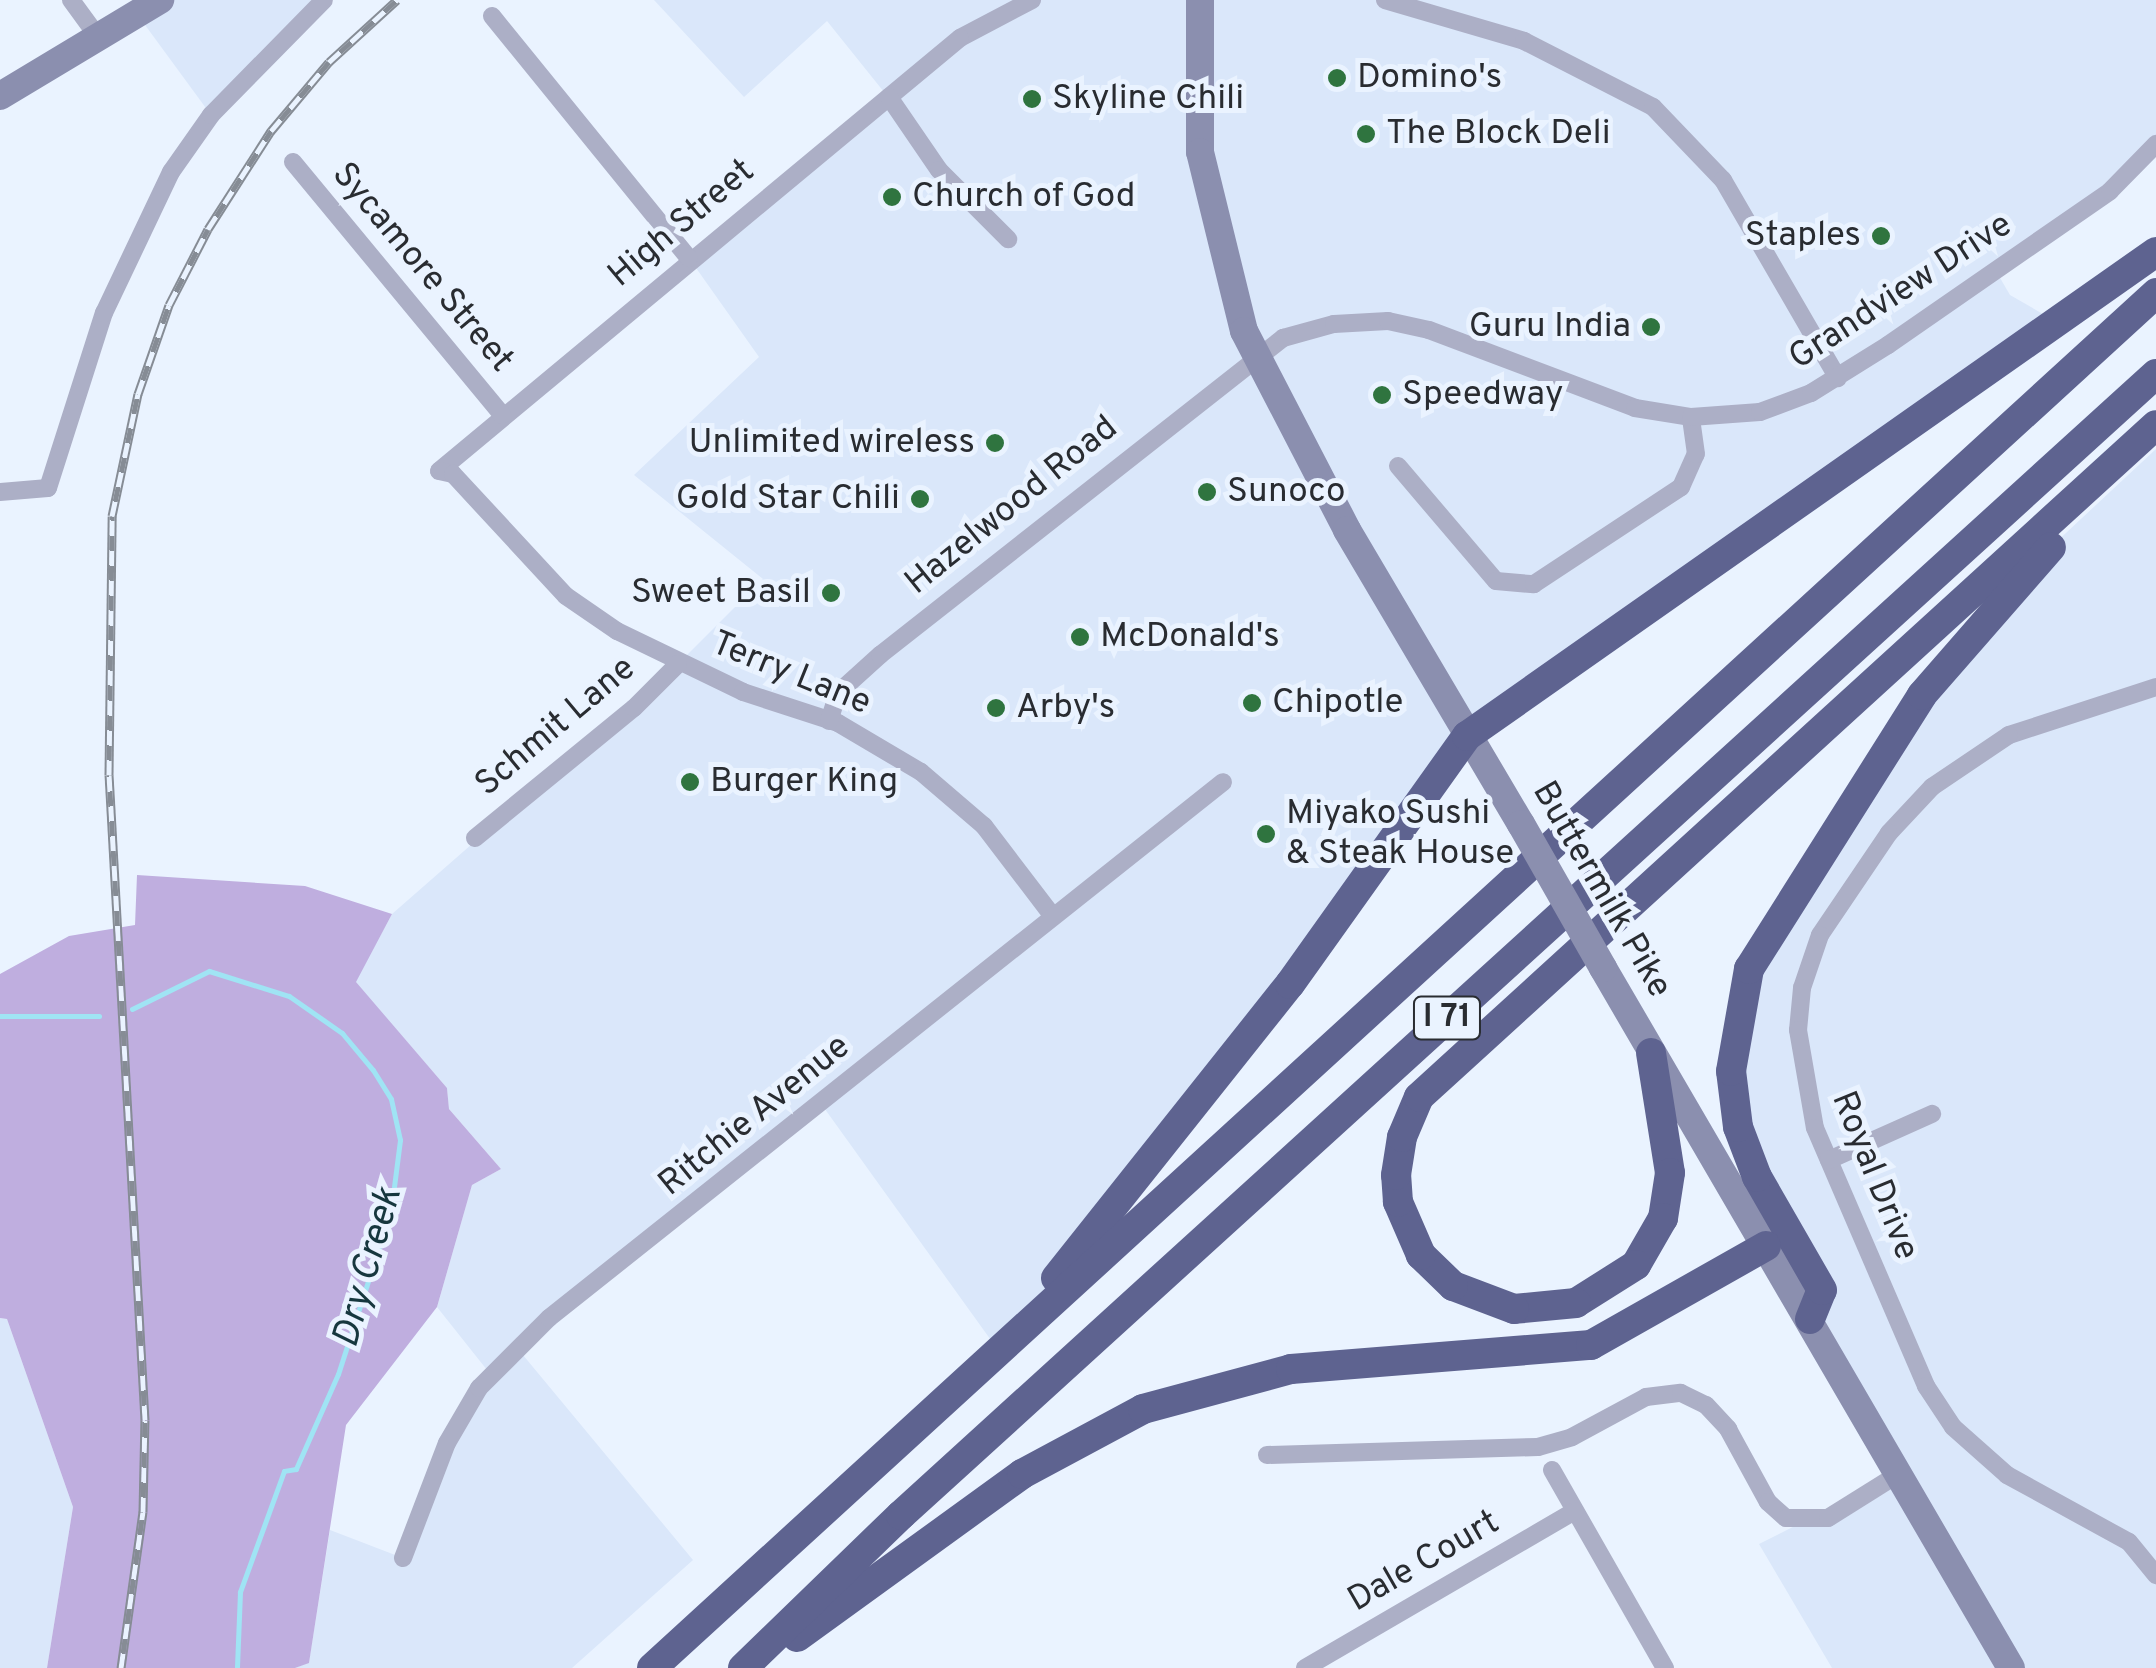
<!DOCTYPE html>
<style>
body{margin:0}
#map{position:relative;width:2156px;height:1668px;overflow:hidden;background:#eaf3ff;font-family:Overpass,sans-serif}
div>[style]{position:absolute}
.built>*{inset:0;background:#dae7fa}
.forest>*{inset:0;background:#bfaedf}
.stream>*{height:5px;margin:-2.5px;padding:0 2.5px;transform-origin:2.5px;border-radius:2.5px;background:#a0e4f4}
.street>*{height:18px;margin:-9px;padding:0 9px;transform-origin:9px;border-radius:9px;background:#acafc6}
.secondary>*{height:28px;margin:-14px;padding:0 14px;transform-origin:14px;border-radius:14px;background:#8b8faf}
.highway>*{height:30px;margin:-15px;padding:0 15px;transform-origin:15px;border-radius:15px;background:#5e6390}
.rail>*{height:9px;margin-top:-4.5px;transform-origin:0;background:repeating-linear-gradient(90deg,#eaf3ff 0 15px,#868c95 0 30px);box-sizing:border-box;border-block:2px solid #868c95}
.secondary-bridge>*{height:28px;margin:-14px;padding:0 14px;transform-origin:14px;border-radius:14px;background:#8b8faf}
.dots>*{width:28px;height:28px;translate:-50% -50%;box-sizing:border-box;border:5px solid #eaf3ff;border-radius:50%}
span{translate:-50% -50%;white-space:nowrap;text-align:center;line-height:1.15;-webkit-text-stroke:10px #eaf3ff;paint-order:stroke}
.shield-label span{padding:2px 8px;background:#eaf3ff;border:2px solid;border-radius:8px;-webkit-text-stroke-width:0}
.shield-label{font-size:32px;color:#292c31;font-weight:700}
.poi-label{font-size:35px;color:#292c31}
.left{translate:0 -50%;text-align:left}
.right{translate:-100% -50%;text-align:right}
.street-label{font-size:35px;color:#292c31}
.water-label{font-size:38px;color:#16373e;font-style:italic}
</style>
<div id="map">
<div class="built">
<div style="clip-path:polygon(160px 0,324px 0,211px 115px,137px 14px)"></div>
<div style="clip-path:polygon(654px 0,2156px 0,2156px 144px,1996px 271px,2010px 295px,2055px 321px,1467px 736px,1380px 859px,998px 1350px,822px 1105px,518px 1349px,693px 1560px,572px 1668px,295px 1668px,309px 1662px,330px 1530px,403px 1558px,447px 1443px,491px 1375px,437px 1307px,472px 1185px,501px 1169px,449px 1109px,447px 1088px,355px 982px,392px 914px,678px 664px,763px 579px,634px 475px,759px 357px,689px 258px,888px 97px,827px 21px,744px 97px)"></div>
<div style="clip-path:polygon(2156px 449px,2156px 1668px,1832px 1668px,1759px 1544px,1900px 1473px,1857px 1398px,1738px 1127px,1763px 938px,2037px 560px)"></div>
<div style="clip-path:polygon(0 1318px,7px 1319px,73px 1507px,47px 1668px,0 1668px)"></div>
</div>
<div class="forest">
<div style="clip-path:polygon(137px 875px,305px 886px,392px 914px,356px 982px,447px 1088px,449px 1109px,501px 1169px,472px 1185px,437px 1307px,346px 1425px,309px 1663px,295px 1668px,47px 1668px,73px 1507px,7px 1319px,0 1318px,0 974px,69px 936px,135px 925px)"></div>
</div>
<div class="stream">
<div style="left:132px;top:1009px;width:86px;rotate:-26.3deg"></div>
<div style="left:209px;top:971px;width:84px;rotate:17.4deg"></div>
<div style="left:289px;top:996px;width:65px;rotate:34.9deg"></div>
<div style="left:342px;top:1033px;width:48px;rotate:50deg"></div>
<div style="left:373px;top:1070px;width:34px;rotate:58deg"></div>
<div style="left:391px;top:1099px;width:42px;rotate:77.6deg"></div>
<div style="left:400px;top:1140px;width:71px;rotate:97.3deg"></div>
<div style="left:391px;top:1210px;width:172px;rotate:107.9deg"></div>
<div style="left:338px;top:1374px;width:104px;rotate:113.9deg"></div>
<div style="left:296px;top:1469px;width:12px;rotate:171deg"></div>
<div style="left:284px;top:1471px;width:129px;rotate:110deg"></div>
<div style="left:240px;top:1592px;width:76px;rotate:92.3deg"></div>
<div style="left:0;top:1016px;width:99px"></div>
</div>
<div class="street">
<div style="left:71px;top:0;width:46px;rotate:53.9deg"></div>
<div style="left:1032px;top:0;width:81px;rotate:152.2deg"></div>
<div style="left:960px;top:38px;width:677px;rotate:140.27deg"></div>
<div style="left:439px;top:471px;width:14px;rotate:12deg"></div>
<div style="left:453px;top:474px;width:166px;rotate:47.2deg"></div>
<div style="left:566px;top:596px;width:62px;rotate:34.5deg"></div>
<div style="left:617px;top:631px;width:140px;rotate:25.8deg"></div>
<div style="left:743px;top:692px;width:100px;rotate:18.1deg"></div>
<div style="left:838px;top:723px;width:96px;rotate:30.6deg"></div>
<div style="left:921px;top:772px;width:83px;rotate:40.6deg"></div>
<div style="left:984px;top:826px;width:111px;rotate:52.7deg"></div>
<div style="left:1385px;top:0;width:145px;rotate:16.4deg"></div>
<div style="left:1524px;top:41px;width:145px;rotate:27.1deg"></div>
<div style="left:1653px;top:107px;width:101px;rotate:46.2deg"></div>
<div style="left:1723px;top:180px;width:229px;rotate:59.9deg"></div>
<div style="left:492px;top:16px;width:312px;rotate:50.9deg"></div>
<div style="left:889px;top:97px;width:88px;rotate:55.6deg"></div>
<div style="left:939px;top:170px;width:98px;rotate:45deg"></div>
<div style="left:293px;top:162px;width:328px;rotate:50.4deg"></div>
<div style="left:1398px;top:466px;width:151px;rotate:49.6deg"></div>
<div style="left:1496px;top:581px;width:38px;rotate:5deg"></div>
<div style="left:1534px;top:584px;width:176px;rotate:-33.4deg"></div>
<div style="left:1681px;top:487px;width:36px;rotate:-66deg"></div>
<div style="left:1696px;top:454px;width:37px;rotate:-98deg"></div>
<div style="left:0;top:492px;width:48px;rotate:-4.8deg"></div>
<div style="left:48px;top:488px;width:184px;rotate:-72.3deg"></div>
<div style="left:104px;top:313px;width:156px;rotate:-64.6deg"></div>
<div style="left:171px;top:172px;width:70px;rotate:-54.9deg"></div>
<div style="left:211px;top:115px;width:161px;rotate:-45.5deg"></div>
<div style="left:2156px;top:687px;width:155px;rotate:161.9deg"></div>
<div style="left:2009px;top:735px;width:93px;rotate:146deg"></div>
<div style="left:1932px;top:787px;width:63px;rotate:133.1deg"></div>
<div style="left:1889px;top:833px;width:123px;rotate:124.1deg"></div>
<div style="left:1820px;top:935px;width:56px;rotate:108.8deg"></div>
<div style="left:1802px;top:988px;width:42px;rotate:95.4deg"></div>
<div style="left:1798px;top:1030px;width:99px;rotate:80.2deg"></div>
<div style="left:1815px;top:1128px;width:281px;rotate:66.7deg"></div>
<div style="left:1926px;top:1386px;width:49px;rotate:56.6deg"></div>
<div style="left:1953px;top:1427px;width:72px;rotate:41.6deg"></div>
<div style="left:2007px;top:1475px;width:139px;rotate:28.8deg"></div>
<div style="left:2129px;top:1542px;width:43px;rotate:50.7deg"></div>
<div style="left:829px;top:721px;width:29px;rotate:-72deg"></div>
<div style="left:838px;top:693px;width:57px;rotate:-42.1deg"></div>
<div style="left:880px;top:655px;width:513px;rotate:-38.19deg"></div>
<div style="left:1283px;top:338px;width:53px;rotate:-15.4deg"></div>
<div style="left:1334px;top:324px;width:54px;rotate:-3.2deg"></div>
<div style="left:1388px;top:321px;width:42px;rotate:12.4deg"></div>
<div style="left:1429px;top:330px;width:220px;rotate:20.7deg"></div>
<div style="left:1635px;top:408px;width:57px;rotate:9.1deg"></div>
<div style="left:1691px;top:417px;width:69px;rotate:-4.1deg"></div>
<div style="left:1760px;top:412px;width:54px;rotate:-20.4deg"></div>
<div style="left:1811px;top:393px;width:91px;rotate:-31.9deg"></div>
<div style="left:1888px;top:345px;width:270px;rotate:-34.7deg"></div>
<div style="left:2110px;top:191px;width:66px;rotate:-45.6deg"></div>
<div style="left:475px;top:838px;width:205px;rotate:-39.3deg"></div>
<div style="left:634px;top:708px;width:62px;rotate:-45deg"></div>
<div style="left:1829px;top:1160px;width:113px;rotate:-24.1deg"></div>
<div style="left:1267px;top:1455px;width:271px;rotate:-1.7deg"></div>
<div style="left:1538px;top:1447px;width:35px;rotate:-16deg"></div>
<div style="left:1572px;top:1437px;width:84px;rotate:-28.4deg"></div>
<div style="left:1646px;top:1397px;width:35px;rotate:-7deg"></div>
<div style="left:1681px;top:1393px;width:28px;rotate:26deg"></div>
<div style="left:1706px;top:1405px;width:33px;rotate:47deg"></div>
<div style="left:1728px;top:1429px;width:83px;rotate:61.3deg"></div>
<div style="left:1768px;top:1502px;width:24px;rotate:42deg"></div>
<div style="left:1786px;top:1518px;width:42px"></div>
<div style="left:1828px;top:1518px;width:85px;rotate:-32deg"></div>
<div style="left:1552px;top:1470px;width:228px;rotate:60.3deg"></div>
<div style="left:403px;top:1558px;width:123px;rotate:-69.1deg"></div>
<div style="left:447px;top:1443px;width:64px;rotate:-59.8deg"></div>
<div style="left:479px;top:1388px;width:99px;rotate:-45deg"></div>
<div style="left:549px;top:1318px;width:861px;rotate:-38.49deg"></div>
<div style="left:1305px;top:1668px;width:312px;rotate:-30.2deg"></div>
</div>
<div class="secondary">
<div style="left:1200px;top:0;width:152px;rotate:90deg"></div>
<div style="left:1200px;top:152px;width:184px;rotate:76.2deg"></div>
<div style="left:1244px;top:331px;width:224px;rotate:62.6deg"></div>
<div style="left:1347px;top:530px;width:342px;rotate:59.4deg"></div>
<div style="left:0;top:96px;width:187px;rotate:-31deg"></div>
<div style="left:1603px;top:968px;width:810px;rotate:59.76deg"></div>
</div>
<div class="highway">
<div style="left:1651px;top:1053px;width:121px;rotate:81deg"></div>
<div style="left:1670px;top:1173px;width:46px;rotate:98.8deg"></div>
<div style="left:1663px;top:1218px;width:54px;rotate:119.9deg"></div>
<div style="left:1636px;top:1265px;width:71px;rotate:147.7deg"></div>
<div style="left:1576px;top:1303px;width:62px;rotate:174.5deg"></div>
<div style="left:1514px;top:1309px;width:65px;rotate:-159.3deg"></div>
<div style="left:1453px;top:1286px;width:45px;rotate:-135.9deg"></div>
<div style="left:1421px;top:1255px;width:58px;rotate:-113.5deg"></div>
<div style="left:1398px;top:1202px;width:27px;rotate:-94deg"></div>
<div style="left:1396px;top:1175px;width:38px;rotate:-81deg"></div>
<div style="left:1402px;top:1137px;width:43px;rotate:-67deg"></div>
<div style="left:1419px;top:1097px;width:997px;rotate:-42.36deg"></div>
<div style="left:1056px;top:1278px;width:376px;rotate:-51.5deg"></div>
<div style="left:1290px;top:984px;width:305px;rotate:-54.5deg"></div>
<div style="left:1467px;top:736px;width:842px;rotate:-35.09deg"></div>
<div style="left:1810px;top:1319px;width:31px;rotate:-68deg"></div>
<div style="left:1822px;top:1290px;width:130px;rotate:-119.9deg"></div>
<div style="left:1757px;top:1177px;width:53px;rotate:-110.8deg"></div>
<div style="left:1738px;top:1127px;width:56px;rotate:-97.1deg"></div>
<div style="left:1731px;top:1071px;width:104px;rotate:-80deg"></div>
<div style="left:1749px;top:969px;width:324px;rotate:-57.7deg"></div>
<div style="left:1922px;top:695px;width:196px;rotate:-48.9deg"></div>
<div style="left:797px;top:1637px;width:278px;rotate:-35.9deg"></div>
<div style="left:1022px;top:1474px;width:137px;rotate:-28.2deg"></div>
<div style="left:1143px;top:1409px;width:153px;rotate:-15.1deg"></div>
<div style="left:1291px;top:1369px;width:301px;rotate:-4.6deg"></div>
<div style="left:1591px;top:1345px;width:201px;rotate:-29.5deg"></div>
<div style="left:652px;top:1668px;width:2038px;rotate:-42.43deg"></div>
<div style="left:743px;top:1668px;width:220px;rotate:-44.1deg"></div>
<div style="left:901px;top:1515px;width:1696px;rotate:-42.28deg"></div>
</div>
<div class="rail">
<div style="left:121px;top:1668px;width:158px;rotate:-82deg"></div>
<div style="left:143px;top:1512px;width:92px;rotate:-88.8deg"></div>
<div style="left:145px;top:1420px;width:646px;rotate:-93.19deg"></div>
<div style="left:109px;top:775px;width:259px;rotate:-89.3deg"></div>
<div style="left:112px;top:516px;width:125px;rotate:-78deg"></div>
<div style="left:138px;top:394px;width:94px;rotate:-70.8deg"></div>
<div style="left:169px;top:305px;width:85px;rotate:-62.8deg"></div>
<div style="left:208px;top:229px;width:117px;rotate:-57.3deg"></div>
<div style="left:271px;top:131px;width:90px;rotate:-50deg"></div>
<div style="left:329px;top:62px;width:92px;rotate:-42.4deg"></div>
</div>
<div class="secondary-bridge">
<div style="left:1521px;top:824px;width:166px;rotate:60.3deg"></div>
</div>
<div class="dots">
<div style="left:1337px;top:78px;background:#2f743f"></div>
<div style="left:1032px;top:99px;background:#2f743f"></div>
<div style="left:1366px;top:134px;background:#2f743f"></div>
<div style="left:892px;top:197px;background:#2f743f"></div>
<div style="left:1881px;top:236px;background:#2f743f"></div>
<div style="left:1651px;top:327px;background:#2f743f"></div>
<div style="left:1382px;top:395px;background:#2f743f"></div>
<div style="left:995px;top:443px;background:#2f743f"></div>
<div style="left:1207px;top:492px;background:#2f743f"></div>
<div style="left:920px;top:499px;background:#2f743f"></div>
<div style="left:831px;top:593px;background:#2f743f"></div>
<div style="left:1080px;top:637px;background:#2f743f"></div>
<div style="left:1252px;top:703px;background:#2f743f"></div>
<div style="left:996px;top:708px;background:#2f743f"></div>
<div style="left:690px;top:782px;background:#2f743f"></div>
<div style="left:1266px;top:834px;background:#2f743f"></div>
</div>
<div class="shield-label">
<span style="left:1447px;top:1018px">I 71</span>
</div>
<div class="poi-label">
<span class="left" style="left:1357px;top:78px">Domino's</span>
<span class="left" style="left:1052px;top:99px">Skyline Chili</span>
<span class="left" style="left:1386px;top:134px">The Block Deli</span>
<span class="left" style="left:912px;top:197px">Church of God</span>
<span class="right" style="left:1861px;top:236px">Staples</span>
<span class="right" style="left:1631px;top:327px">Guru India</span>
<span class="left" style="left:1402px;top:395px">Speedway</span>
<span class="right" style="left:975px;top:443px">Unlimited wireless</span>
<span class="left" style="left:1227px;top:492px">Sunoco</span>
<span class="right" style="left:900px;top:499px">Gold Star Chili</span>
<span class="right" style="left:811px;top:593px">Sweet Basil</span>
<span class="left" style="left:1100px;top:637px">McDonald's</span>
<span class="left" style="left:1272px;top:703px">Chipotle</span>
<span class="left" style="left:1016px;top:708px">Arby's</span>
<span class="left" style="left:710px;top:782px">Burger King</span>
<span class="left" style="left:1286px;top:834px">Miyako Sushi<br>&amp; Steak House</span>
</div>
<div class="street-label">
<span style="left:682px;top:224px;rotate:-40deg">High Street</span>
<span style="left:422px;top:268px;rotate:50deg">Sycamore Street</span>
<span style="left:1901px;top:292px;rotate:-33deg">Grandview Drive</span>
<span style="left:1012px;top:506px;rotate:-39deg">Hazelwood Road</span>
<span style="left:791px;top:674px;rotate:22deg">Terry Lane</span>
<span style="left:556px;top:727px;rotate:-40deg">Schmit Lane</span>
<span style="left:1601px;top:890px;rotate:60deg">Buttermilk Pike</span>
<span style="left:755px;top:1116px;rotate:-39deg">Ritchie Avenue</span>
<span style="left:1874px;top:1176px;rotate:68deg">Royal Drive</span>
<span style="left:1424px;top:1562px;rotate:-30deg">Dale Court</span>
</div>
<div class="water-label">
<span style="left:369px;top:1268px;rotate:-74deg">Dry Creek</span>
</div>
</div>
